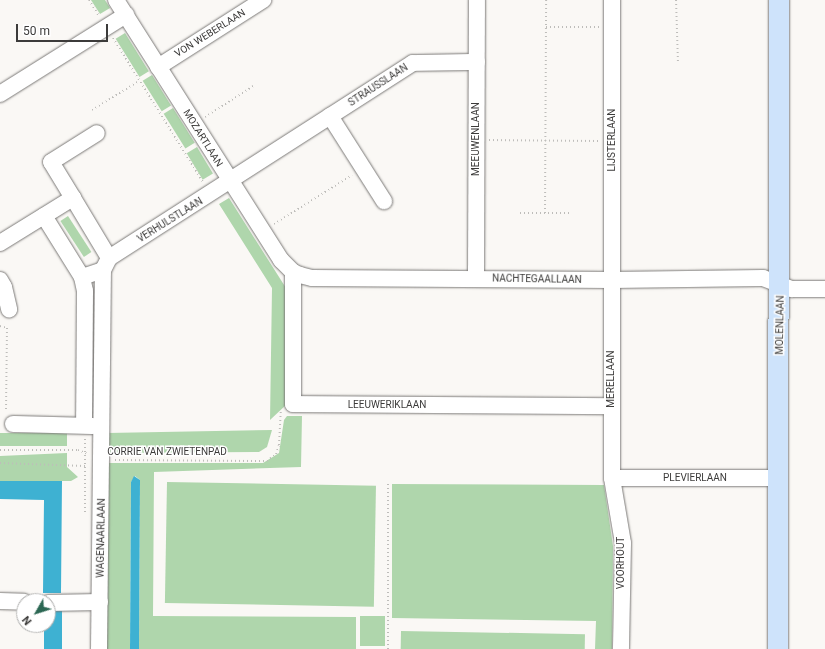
<!DOCTYPE html>
<style>
body{margin:0}
#map{position:relative;width:825px;height:649px;overflow:hidden;background:#faf8f5;font-family:Roboto,sans-serif}
div>[style]{position:absolute}
.green>*{inset:0;background:#afd6ac;transform-origin:0 0}
.water>*{inset:0;background:#3eb1d2}
.path>*{height:2px;margin-top:-1px;transform-origin:0;background:repeating-linear-gradient(90deg,#bebdba 0 1px,transparent 0 4px)}
.roads{filter:drop-shadow(0 0 1px #7b7977) drop-shadow(0 0 1px #7b7977)}
.minor>*{height:16px;margin:-8px;padding:0 8px;transform-origin:8px;border-radius:8px;background:#fff}
.major>*{height:20px;margin:-10px;padding:0 10px;transform-origin:10px;border-radius:10px;background:#cee3fb}
span{translate:-50% -50%;white-space:nowrap;text-align:center;line-height:1.15;-webkit-text-stroke:3px #fff;paint-order:stroke}
.street-label{font-size:10px;color:#3c3b3a}
.north{position:absolute;left:16px;top:593px;width:40px;height:40px;box-sizing:border-box;background:#fff;border:1px solid #b1b1b0;border-radius:50%;rotate:231deg;font-size:11px;font-weight:700;line-height:16px;text-align:center;color:#3c3b3a}
.north::after{content:'';display:block;margin:auto;width:14px;height:18px;background:#2b6753;clip-path:polygon(50% 0,100% 100%,50% 72%,0 100%)}
.scale{position:absolute;left:16px;top:24px;width:92px;height:18px;box-sizing:border-box;border:2px solid #3c3b3a;border-top:0;padding-left:5px;font-size:12px;line-height:14px;white-space:nowrap;color:#3c3b3a;-webkit-text-stroke:3px #fff;paint-order:stroke}
</style>
<div id="map">
<div class="green">
<div style="clip-path:polygon(91px 0,105px 0,110px 8px,100px 14px)"></div>
<div style="left:125px;top:33px;width:45px;height:11px;rotate:58deg"></div>
<div style="left:152px;top:75px;width:36px;height:11px;rotate:58deg"></div>
<div style="left:173px;top:108px;width:41px;height:11px;rotate:58deg"></div>
<div style="left:197px;top:147px;width:31px;height:12px;rotate:59deg"></div>
<div style="clip-path:polygon(229px 198px,286px 288px,287px 404px,270px 420px,272px 288px,219px 204px)"></div>
<div style="left:68px;top:216px;width:43px;height:9px;rotate:57deg"></div>
<div style="clip-path:polygon(287px 416px,302px 416px,301px 467px,154px 472px,153px 616px,356px 617px,356px 649px,139px 649px,140px 480px,135px 476px,131px 482px,130px 649px,106px 649px,107px 463px,263px 463px,279px 453px,284px 420px)"></div>
<div style="clip-path:polygon(272px 430px,267px 447px,259px 452px,107px 453px,107px 433px)"></div>
<div style="left:67px;top:433px;width:13px;height:67px;rotate:90deg"></div>
<div style="clip-path:polygon(67px 453px,67px 467px,78px 477px,71px 481px,0 481px,0 456px)"></div>
<div style="left:167px;top:482px;width:209px;height:121px;rotate:1deg"></div>
<div style="clip-path:polygon(392px 484px,604px 485px,613px 546px,612px 649px,595px 649px,596px 621px,392px 618px)"></div>
<div style="left:360px;top:616px;width:25px;height:30px"></div>
<div style="left:401px;top:631px;width:184px;height:18px;rotate:1deg"></div>
</div>
<div class="water">
<div style="clip-path:polygon(134px 476px,140px 480px,139px 649px,130px 649px,131px 482px)"></div>
<div style="clip-path:polygon(0 481px,62px 481px,61px 593px,43px 593px,44px 500px,0 499px)"></div>
<div style="clip-path:polygon(48px 610px,62px 610px,62px 649px,44px 649px,44px 625px,48px 625px)"></div>
</div>
<div class="path">
<div style="left:89px;top:0;width:19px;rotate:58deg"></div>
<div style="left:676px;top:0;width:64px;rotate:88.2deg"></div>
<div style="left:546px;top:27px;width:53px"></div>
<div style="left:113px;top:38px;width:170px;rotate:58deg"></div>
<div style="left:92px;top:110px;width:55px;rotate:-31.7deg"></div>
<div style="left:205px;top:117px;width:59px;rotate:-32.6deg"></div>
<div style="left:489px;top:140px;width:110px;rotate:0.5deg"></div>
<div style="left:520px;top:213px;width:51px"></div>
<div style="left:545px;top:213px;width:213px;rotate:-89.7deg"></div>
<div style="left:274px;top:224px;width:92px;rotate:-32.1deg"></div>
<div style="left:0;top:326px;width:7px;rotate:16deg"></div>
<div style="left:7px;top:328px;width:84px;rotate:90.7deg"></div>
<div style="left:85px;top:439px;width:75px;rotate:90deg"></div>
<div style="left:0;top:450px;width:78px"></div>
<div style="left:78px;top:450px;width:11px;rotate:22deg"></div>
<div style="left:115px;top:460px;width:152px;rotate:0.4deg"></div>
<div style="left:267px;top:461px;width:11px;rotate:-38deg"></div>
<div style="left:276px;top:454px;width:9px;rotate:-72deg"></div>
<div style="left:279px;top:445px;width:33px;rotate:-87deg"></div>
<div style="left:0;top:463px;width:85px;rotate:2deg"></div>
<div style="left:388px;top:649px;width:165px;rotate:-90deg"></div>
</div>
<div class="roads">
<div class="minor">
<div style="left:116px;top:0;width:308px;rotate:57.6deg"></div>
<div style="left:281px;top:260px;width:17px;rotate:45deg"></div>
<div style="left:293px;top:272px;width:8px;rotate:23deg"></div>
<div style="left:300px;top:275px;width:12px;rotate:14deg"></div>
<div style="left:312px;top:278px;width:300px;rotate:0.4deg"></div>
<div style="left:612px;top:280px;width:151px;rotate:-0.8deg"></div>
<div style="left:763px;top:278px;width:31px;rotate:21deg"></div>
<div style="left:792px;top:289px;width:33px"></div>
<div style="left:612px;top:0;width:478px;rotate:90deg"></div>
<div style="left:612px;top:478px;width:66px;rotate:80.4deg"></div>
<div style="left:623px;top:543px;width:106px;rotate:91.1deg"></div>
<div style="left:158px;top:67px;width:125px;rotate:-32.5deg"></div>
<div style="left:0;top:94px;width:149px;rotate:-32.1deg"></div>
<div style="left:330px;top:116px;width:101px;rotate:57.6deg"></div>
<div style="left:73px;top:198px;width:42px;rotate:-121.4deg"></div>
<div style="left:51px;top:162px;width:54px;rotate:-32.2deg"></div>
<div style="left:44px;top:216px;width:72px;rotate:58.1deg"></div>
<div style="left:82px;top:277px;width:22px;rotate:-18deg"></div>
<div style="left:103px;top:270px;width:13px;rotate:-63deg"></div>
<div style="left:109px;top:258px;width:361px;rotate:-32.7deg"></div>
<div style="left:413px;top:63px;width:64px;rotate:-0.9deg"></div>
<div style="left:0;top:243px;width:86px;rotate:-31.7deg"></div>
<div style="left:73px;top:198px;width:70px;rotate:59deg"></div>
<div style="left:293px;top:272px;width:132px;rotate:90deg"></div>
<div style="left:293px;top:404px;width:318px;rotate:0.4deg"></div>
<div style="left:82px;top:277px;width:14px;rotate:78deg"></div>
<div style="left:85px;top:291px;width:134px;rotate:90.4deg"></div>
<div style="left:476px;top:278px;width:278px;rotate:-89.8deg"></div>
<div style="left:0;top:280px;width:8px;rotate:60deg"></div>
<div style="left:4px;top:287px;width:23px;rotate:77deg"></div>
<div style="left:13px;top:424px;width:80px;rotate:1.4deg"></div>
<div style="left:612px;top:478px;width:165px"></div>
<div style="left:0;top:601px;width:24px;rotate:2deg"></div>
<div style="left:48px;top:603px;width:52px;rotate:-1.1deg"></div>
<div style="left:99px;top:649px;width:379px;rotate:-89.4deg"></div>
</div>
<div class="major">
<div style="left:778px;top:649px;width:649px;rotate:-89.91deg"></div>
</div>
</div>
<div class="street-label">
<span style="left:210px;top:33px;rotate:-32deg">VON WEBERLAAN</span>
<span style="left:378px;top:85px;rotate:-33deg">STRAUSSLAAN</span>
<span style="left:203px;top:138px;rotate:58deg">MOZARTLAAN</span>
<span style="left:476px;top:139px;rotate:-90deg">MEEUWENLAAN</span>
<span style="left:612px;top:140px;rotate:-90deg">LIJSTERLAAN</span>
<span style="left:170px;top:220px;rotate:-32deg">VERHULSTLAAN</span>
<span style="left:537px;top:279px;rotate:1deg">NACHTEGAALLAAN</span>
<span style="left:780px;top:325px;rotate:-89deg">MOLENLAAN</span>
<span style="left:611px;top:379px;rotate:-90deg">MERELLAAN</span>
<span style="left:387px;top:405px">LEEUWERIKLAAN</span>
<span style="left:167px;top:452px">CORRIE VAN ZWIETENPAD</span>
<span style="left:695px;top:478px">PLEVIERLAAN</span>
<span style="left:101px;top:538px;rotate:-89deg">WAGENAARLAAN</span>
<span style="left:621px;top:563px;rotate:-90deg">VOORHOUT</span>
</div>
<div class="north">N</div>
<div class="scale">50 m</div>
</div>
